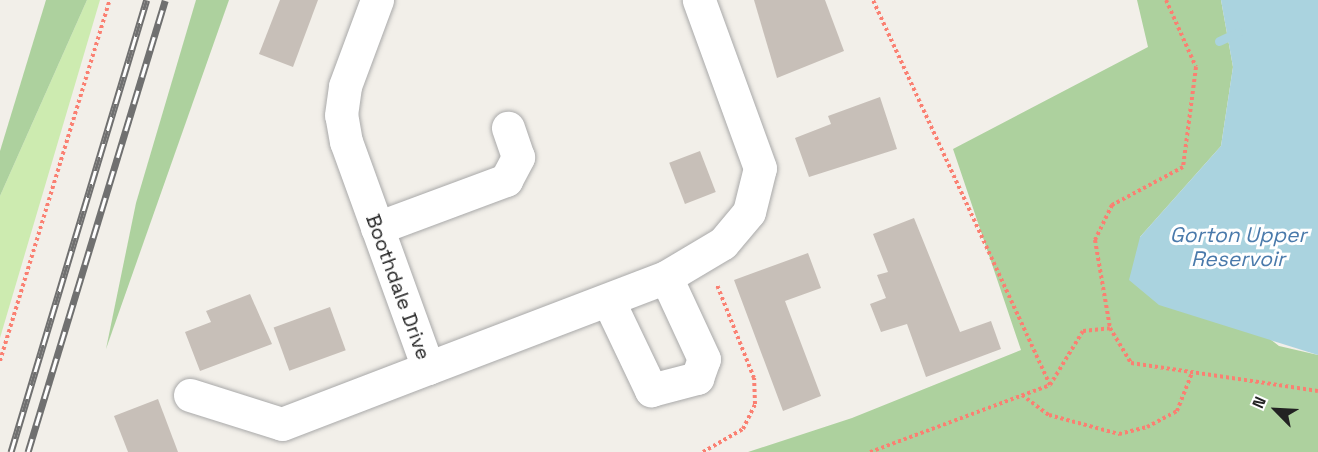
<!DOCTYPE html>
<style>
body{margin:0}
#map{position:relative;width:1318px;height:452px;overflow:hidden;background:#f2efe9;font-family:"Space Grotesk",sans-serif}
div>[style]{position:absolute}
.grass>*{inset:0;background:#cdebb0}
.forest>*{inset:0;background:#add19e}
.water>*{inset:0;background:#aad3df}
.stream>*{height:9px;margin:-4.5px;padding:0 4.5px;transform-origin:4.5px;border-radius:4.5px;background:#aad3df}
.building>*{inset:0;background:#c7bfb8;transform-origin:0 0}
.path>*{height:4px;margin-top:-2px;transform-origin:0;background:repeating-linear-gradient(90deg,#fa8072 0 3px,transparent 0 6px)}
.roads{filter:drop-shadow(0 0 2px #a9a9a9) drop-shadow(0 0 2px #a9a9a9)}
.minor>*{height:33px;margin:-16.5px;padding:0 16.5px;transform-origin:16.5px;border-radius:16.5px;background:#fff}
.rail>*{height:7px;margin-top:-3.5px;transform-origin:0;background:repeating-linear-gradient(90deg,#fff 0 14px,#707070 0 28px);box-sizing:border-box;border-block:2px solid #707070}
span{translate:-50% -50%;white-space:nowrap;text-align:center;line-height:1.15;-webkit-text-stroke:6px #fff;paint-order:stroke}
.street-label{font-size:20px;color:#222}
.water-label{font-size:21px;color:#4a7aab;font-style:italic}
.north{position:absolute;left:1246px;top:380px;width:60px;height:60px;-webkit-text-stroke:4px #fff;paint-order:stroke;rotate:294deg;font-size:16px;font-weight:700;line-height:24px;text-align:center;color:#222}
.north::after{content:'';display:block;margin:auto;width:21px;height:27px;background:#222;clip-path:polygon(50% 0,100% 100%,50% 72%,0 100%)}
</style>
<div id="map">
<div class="grass">
<div style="clip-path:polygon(87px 0,100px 0,0 338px,0 196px)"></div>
</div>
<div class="forest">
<div style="clip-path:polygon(46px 0,87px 0,0 196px,0 151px)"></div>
<div style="clip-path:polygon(196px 0,229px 0,106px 349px,136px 203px)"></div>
<div style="clip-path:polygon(1137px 0,1221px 0,1233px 67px,1221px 146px,1140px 237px,1279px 346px,1318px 355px,1318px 452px,748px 452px,852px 418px,1021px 350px,953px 149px,1148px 47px)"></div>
</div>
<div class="water">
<div style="clip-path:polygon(1221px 0,1318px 0,1318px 355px,1159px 305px,1129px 280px,1140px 237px,1221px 146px,1233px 67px)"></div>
</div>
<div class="stream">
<div style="left:1219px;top:41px;width:21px;rotate:-25deg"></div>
</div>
<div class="building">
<div style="clip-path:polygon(280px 0,318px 0,293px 67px,259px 54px)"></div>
<div style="clip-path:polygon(754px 0,825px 0,844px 51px,777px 78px)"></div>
<div style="clip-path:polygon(880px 97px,897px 149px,809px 177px,795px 138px,831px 124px,828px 116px)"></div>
<div style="left:700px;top:151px;width:44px;height:33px;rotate:69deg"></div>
<div style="clip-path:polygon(914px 218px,960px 332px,991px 321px,1001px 349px,926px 377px,907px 324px,881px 332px,870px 304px,886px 298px,877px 275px,888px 272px,873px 234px)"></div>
<div style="clip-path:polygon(808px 253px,821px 288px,785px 301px,821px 396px,783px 411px,734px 280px)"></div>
<div style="clip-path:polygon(250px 294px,272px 344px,200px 371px,185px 332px,211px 322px,206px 311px)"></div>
<div style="left:330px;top:307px;width:46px;height:60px;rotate:70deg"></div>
<div style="clip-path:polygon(158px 399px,178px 452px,128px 452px,114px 416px)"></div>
</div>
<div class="path">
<div style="left:1166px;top:0;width:73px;rotate:65.9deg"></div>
<div style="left:1196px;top:67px;width:101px;rotate:97.4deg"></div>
<div style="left:1183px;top:167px;width:81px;rotate:151.8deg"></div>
<div style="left:1112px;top:205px;width:39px;rotate:116deg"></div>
<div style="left:1095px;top:240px;width:89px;rotate:80.3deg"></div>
<div style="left:1110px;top:328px;width:41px;rotate:59deg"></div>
<div style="left:1131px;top:363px;width:189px;rotate:8.5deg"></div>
<div style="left:0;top:361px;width:377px;rotate:-73.1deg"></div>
<div style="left:1050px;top:385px;width:63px;rotate:-58.6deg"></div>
<div style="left:1083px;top:331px;width:27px;rotate:-6deg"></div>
<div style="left:1022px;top:395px;width:34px;rotate:37deg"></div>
<div style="left:1049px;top:415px;width:73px;rotate:15.2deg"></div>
<div style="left:1119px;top:434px;width:29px;rotate:-14deg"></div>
<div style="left:1147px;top:427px;width:34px;rotate:-28deg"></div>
<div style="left:1177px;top:411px;width:41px;rotate:-68.5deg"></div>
<div style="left:703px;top:452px;width:46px;rotate:-29.9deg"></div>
<div style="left:743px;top:429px;width:28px;rotate:-64deg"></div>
<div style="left:755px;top:404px;width:26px;rotate:-92deg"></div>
<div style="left:754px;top:378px;width:100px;rotate:-111.7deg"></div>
<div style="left:870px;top:452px;width:192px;rotate:-20.4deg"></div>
<div style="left:1050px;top:385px;width:424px;rotate:-114.7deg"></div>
</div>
<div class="roads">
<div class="minor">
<div style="left:377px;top:228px;width:138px;rotate:-20.4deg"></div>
<div style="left:506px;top:180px;width:26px;rotate:-62deg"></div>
<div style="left:518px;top:157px;width:31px;rotate:-109deg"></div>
<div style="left:609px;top:302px;width:98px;rotate:64.5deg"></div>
<div style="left:651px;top:390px;width:48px;rotate:-14.6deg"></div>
<div style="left:697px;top:378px;width:20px;rotate:-70deg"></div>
<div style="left:704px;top:359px;width:90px;rotate:-114.9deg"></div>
<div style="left:428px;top:368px;width:255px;rotate:-20.9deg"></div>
<div style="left:666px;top:277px;width:66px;rotate:-30.8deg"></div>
<div style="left:723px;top:243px;width:40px;rotate:-50deg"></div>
<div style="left:749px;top:212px;width:45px;rotate:-76deg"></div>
<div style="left:760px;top:168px;width:179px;rotate:-110deg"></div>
<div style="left:190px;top:395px;width:96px;rotate:17.5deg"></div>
<div style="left:282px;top:424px;width:156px;rotate:-21deg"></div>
<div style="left:428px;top:368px;width:240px;rotate:-109.9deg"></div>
<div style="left:346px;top:142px;width:27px;rotate:-100deg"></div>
<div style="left:341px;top:115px;width:29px;rotate:-82deg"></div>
<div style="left:345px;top:86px;width:92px;rotate:-69.6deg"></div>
</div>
</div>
<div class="rail">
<div style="left:11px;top:452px;width:472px;rotate:-73.3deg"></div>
<div style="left:28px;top:452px;width:472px;rotate:-73.1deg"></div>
</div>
<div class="street-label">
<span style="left:398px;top:287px;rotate:70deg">Boothdale Drive</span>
</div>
<div class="water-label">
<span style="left:1238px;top:247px">Gorton Upper<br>Reservoir</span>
</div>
<div class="north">N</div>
</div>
